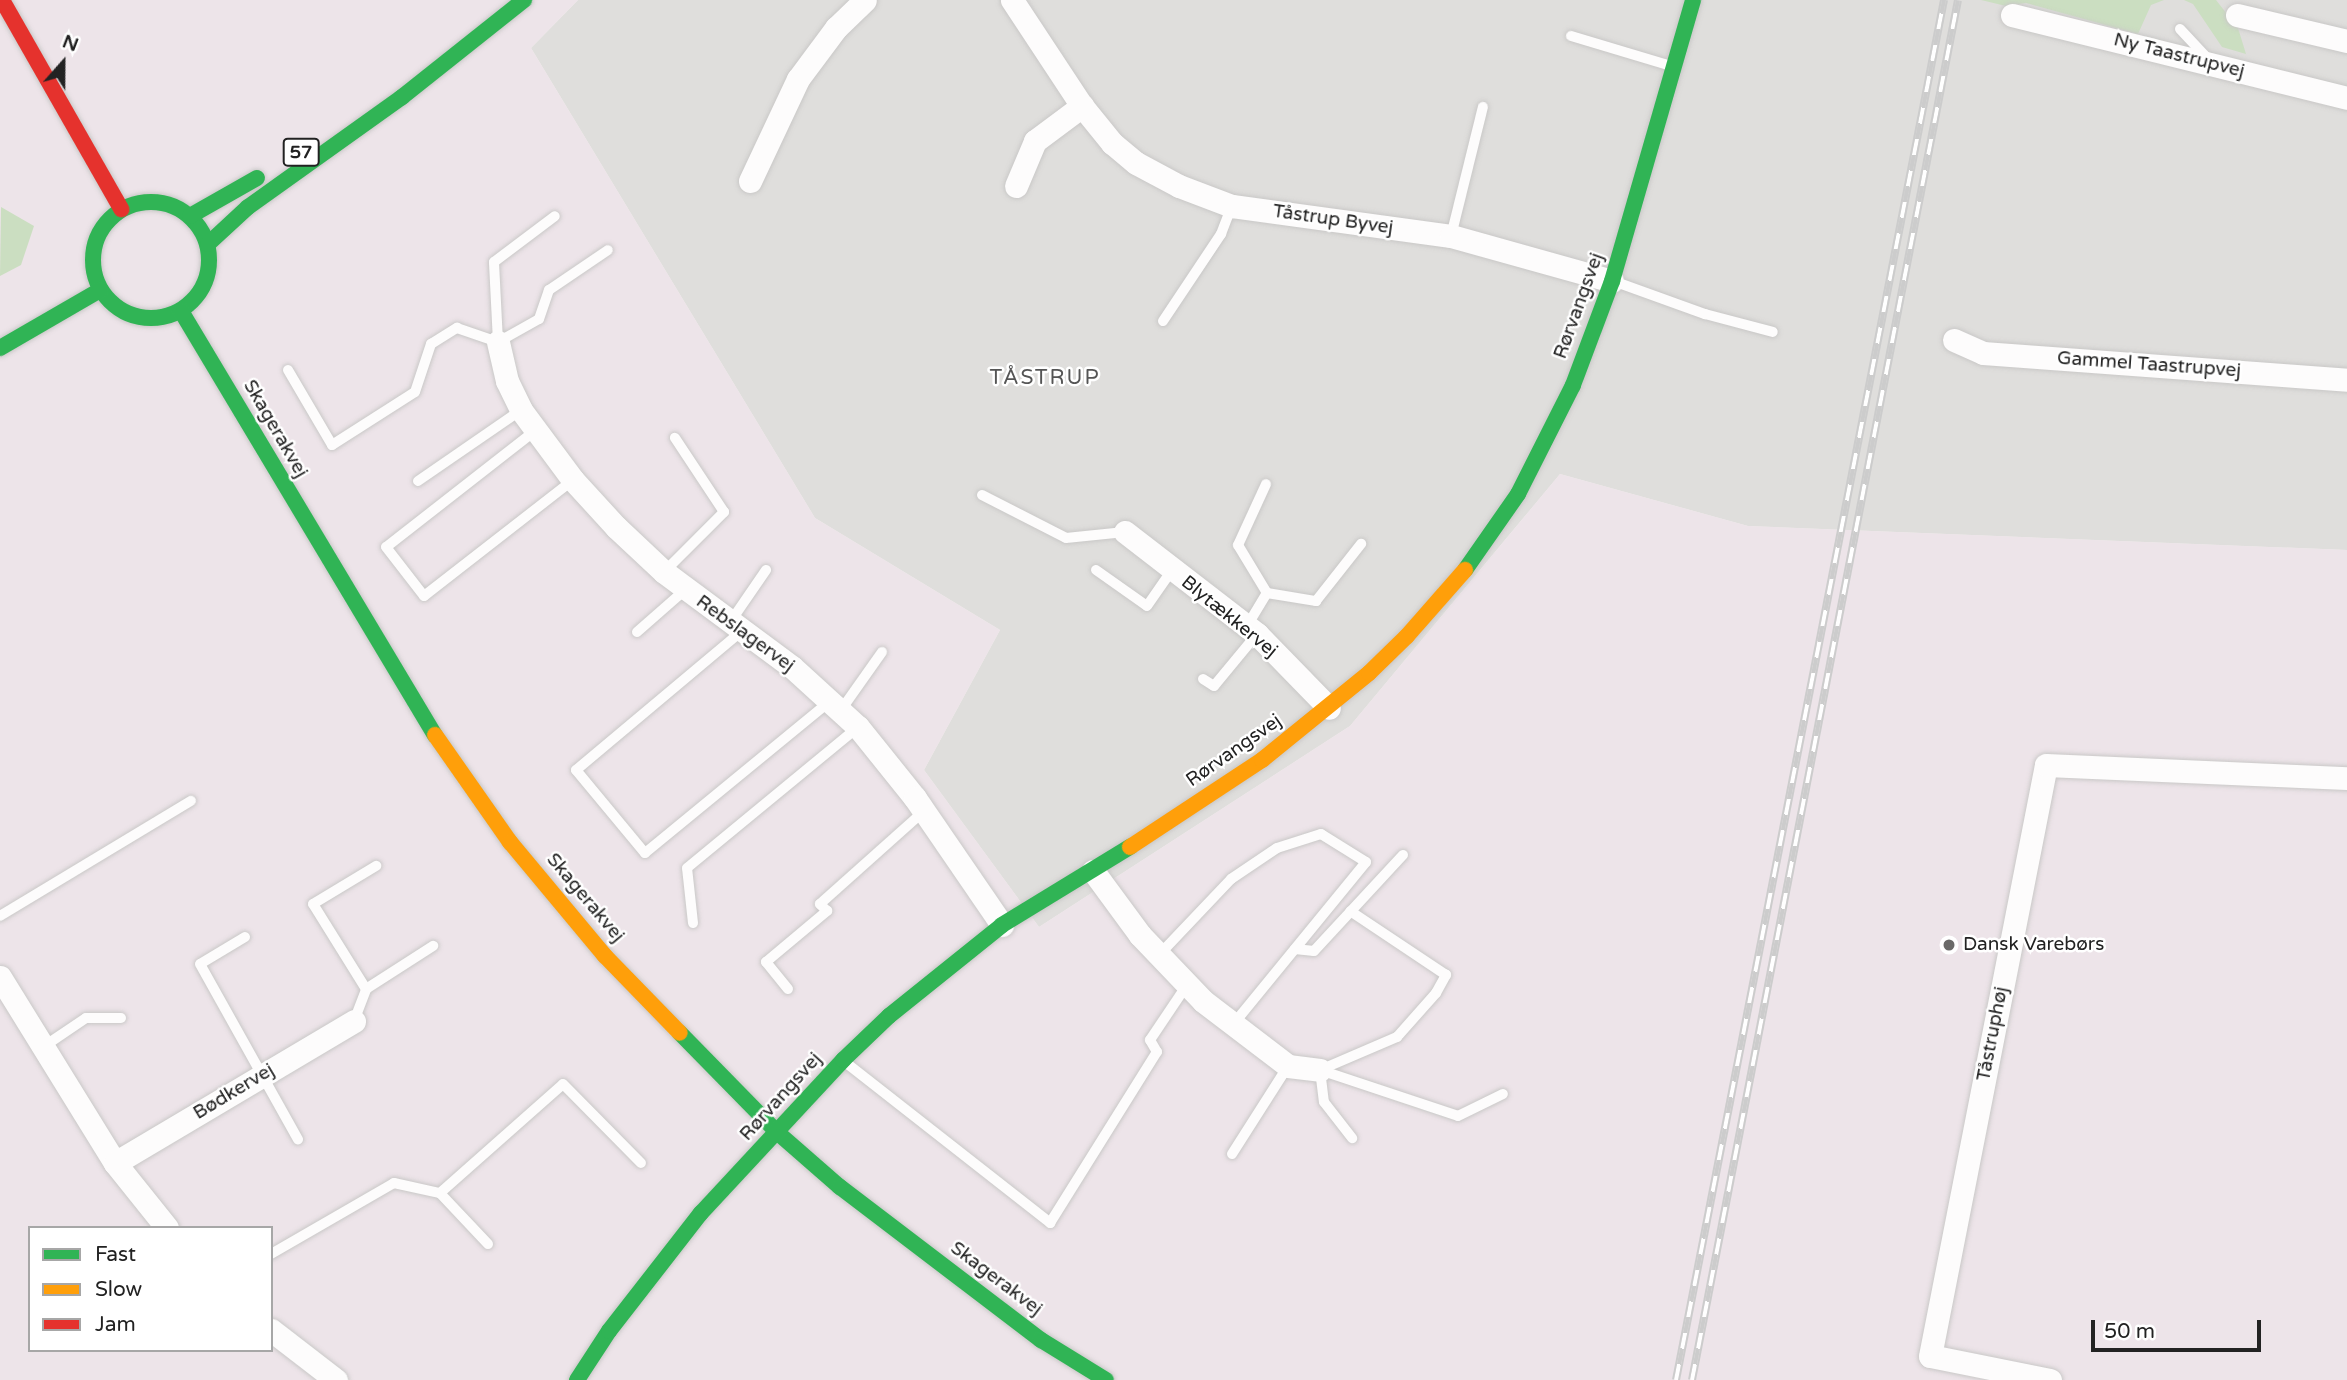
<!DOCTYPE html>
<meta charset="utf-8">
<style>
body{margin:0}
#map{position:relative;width:2347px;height:1380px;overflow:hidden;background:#f0eeeb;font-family:"Varela Round",sans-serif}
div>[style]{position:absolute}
.residential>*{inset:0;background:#dfdedc}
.industrial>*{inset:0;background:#ede4e9}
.forest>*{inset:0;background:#cbdec1}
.roads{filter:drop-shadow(0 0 2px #c9c8c7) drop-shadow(0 0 2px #c9c8c7)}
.lane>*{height:10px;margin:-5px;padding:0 5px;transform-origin:5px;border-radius:5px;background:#fdfcfc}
.street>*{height:23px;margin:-11.5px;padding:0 11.5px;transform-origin:11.5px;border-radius:11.5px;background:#fdfcfc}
.fast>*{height:16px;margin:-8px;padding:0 8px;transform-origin:8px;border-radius:8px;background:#30b455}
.fast>.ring{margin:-8px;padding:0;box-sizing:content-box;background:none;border:16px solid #30b455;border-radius:50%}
.slow>*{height:16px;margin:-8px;padding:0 8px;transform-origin:8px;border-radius:8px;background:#ff9f0a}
.jam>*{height:16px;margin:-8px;padding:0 8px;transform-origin:8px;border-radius:8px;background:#e5322d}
.rail>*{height:8px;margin-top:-4px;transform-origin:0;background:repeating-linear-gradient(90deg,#fff 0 16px,#ccc 0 32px);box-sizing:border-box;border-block:2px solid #ccc}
.dots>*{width:19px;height:19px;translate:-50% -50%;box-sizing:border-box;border:4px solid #fff;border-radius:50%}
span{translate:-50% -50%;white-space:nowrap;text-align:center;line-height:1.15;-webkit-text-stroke:5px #fff;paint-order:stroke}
.shield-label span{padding:2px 5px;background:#fff;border:2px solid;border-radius:5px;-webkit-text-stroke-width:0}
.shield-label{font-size:18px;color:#222;font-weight:700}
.street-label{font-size:19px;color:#222}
.poi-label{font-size:19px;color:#222}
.left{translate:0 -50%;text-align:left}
.neighbourhood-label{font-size:21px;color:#555;letter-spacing:2px}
.legend{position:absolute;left:28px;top:1226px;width:245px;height:126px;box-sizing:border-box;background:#fff;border:2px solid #a7a7a7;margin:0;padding:9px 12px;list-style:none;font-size:21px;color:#222}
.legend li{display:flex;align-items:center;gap:14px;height:35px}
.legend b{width:35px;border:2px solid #a7a7a7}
.north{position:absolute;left:28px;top:28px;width:70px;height:70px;-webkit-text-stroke:5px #fff;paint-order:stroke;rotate:21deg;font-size:19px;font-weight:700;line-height:28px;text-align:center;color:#222}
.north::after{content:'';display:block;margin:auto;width:24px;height:32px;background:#222;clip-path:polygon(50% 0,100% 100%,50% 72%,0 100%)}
.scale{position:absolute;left:2091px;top:1320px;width:170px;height:32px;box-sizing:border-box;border:4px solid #222;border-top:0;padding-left:9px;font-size:21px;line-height:24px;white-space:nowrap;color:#222;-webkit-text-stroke:5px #fff;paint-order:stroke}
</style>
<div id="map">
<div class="residential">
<div style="clip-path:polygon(578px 0,2347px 0,2347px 550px,1748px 526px,1560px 474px,1350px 726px,1039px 927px,924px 770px,1000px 630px,815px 518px,531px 48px)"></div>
</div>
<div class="industrial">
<div style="clip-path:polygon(evenodd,0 0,578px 0,531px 48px,815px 518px,1000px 630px,924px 770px,1039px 927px,1350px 726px,1560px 474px,1748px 526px,2347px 550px,2347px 1380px,0 1380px,0 0,30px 1228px,271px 1228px,271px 1350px,30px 1350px,30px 1228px)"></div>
</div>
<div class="forest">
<div style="clip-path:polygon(1981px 0,2164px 0,2151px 5px,2138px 34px,2026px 3px,2006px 6px)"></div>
<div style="clip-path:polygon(2184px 0,2216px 0,2238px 28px,2246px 54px,2222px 47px,2193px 4px)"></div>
<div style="clip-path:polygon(1px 207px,34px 226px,21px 265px,0 276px)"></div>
</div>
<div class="roads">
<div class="lane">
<div style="left:2180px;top:29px;width:42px;rotate:46.9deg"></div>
<div style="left:1571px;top:36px;width:104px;rotate:16.7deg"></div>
<div style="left:1451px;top:236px;width:133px;rotate:-76.1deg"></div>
<div style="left:1616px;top:282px;width:95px;rotate:19.8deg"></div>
<div style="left:1705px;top:314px;width:70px;rotate:14.8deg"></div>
<div style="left:1163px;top:321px;width:105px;rotate:-56.3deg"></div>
<div style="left:1221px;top:234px;width:30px;rotate:-69deg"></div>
<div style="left:498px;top:342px;width:80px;rotate:-92.9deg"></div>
<div style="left:494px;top:262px;width:76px;rotate:-37deg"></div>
<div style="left:288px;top:370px;width:87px;rotate:59.6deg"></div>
<div style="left:332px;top:445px;width:98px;rotate:-32.6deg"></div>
<div style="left:415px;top:392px;width:51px;rotate:-71.6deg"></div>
<div style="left:431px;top:344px;width:31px;rotate:-32deg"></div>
<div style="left:457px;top:328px;width:43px;rotate:18.9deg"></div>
<div style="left:498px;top:342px;width:47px;rotate:-29.3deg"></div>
<div style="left:539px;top:319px;width:31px;rotate:-71deg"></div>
<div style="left:549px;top:290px;width:71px;rotate:-34.1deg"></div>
<div style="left:536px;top:430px;width:190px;rotate:142deg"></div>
<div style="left:386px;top:547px;width:62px;rotate:52.2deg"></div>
<div style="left:424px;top:596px;width:189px;rotate:-37.9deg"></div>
<div style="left:418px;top:481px;width:125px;rotate:-34.6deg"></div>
<div style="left:982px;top:495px;width:94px;rotate:27.1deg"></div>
<div style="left:1066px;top:538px;width:59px;rotate:-5.8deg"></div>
<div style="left:1096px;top:570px;width:62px;rotate:35.2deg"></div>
<div style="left:1147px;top:606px;width:44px;rotate:-55.2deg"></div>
<div style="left:664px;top:572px;width:85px;rotate:-45deg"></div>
<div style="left:724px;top:512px;width:89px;rotate:-123.5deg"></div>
<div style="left:1267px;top:593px;width:50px;rotate:9.3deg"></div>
<div style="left:1316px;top:601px;width:73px;rotate:-51.7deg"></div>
<div style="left:731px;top:621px;width:62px;rotate:-55.5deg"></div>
<div style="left:1247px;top:626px;width:39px;rotate:-59deg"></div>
<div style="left:1267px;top:593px;width:56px;rotate:-121.1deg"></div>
<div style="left:1238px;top:545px;width:67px;rotate:-65.3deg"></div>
<div style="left:743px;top:630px;width:218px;rotate:140deg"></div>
<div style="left:576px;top:770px;width:108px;rotate:50.3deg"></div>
<div style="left:645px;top:853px;width:241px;rotate:-39.4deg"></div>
<div style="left:637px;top:632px;width:64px;rotate:-41.2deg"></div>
<div style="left:1203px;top:679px;width:13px;rotate:32deg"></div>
<div style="left:1214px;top:686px;width:67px;rotate:-50.4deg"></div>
<div style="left:841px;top:710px;width:71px;rotate:-54.7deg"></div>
<div style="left:0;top:916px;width:223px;rotate:-31.1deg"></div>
<div style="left:693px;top:923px;width:55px;rotate:-96.2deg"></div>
<div style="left:687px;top:868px;width:222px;rotate:-39.5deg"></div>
<div style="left:245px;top:937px;width:52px;rotate:149deg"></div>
<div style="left:200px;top:964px;width:201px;rotate:60.8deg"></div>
<div style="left:1295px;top:949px;width:19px;rotate:6deg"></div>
<div style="left:1314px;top:951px;width:131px;rotate:-47.2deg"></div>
<div style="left:1158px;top:956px;width:106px;rotate:-46.5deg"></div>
<div style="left:1231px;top:879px;width:55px;rotate:-34deg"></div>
<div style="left:1277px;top:848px;width:46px;rotate:-17.7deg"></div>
<div style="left:1321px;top:834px;width:53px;rotate:31.9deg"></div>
<div style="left:1366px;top:862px;width:208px;rotate:129.3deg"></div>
<div style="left:366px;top:989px;width:100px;rotate:-121.9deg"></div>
<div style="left:313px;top:904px;width:74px;rotate:-31.1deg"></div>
<div style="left:788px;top:989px;width:35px;rotate:-129deg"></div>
<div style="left:766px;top:962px;width:80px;rotate:-39.9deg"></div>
<div style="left:827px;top:911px;width:10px;rotate:-135deg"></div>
<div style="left:820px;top:904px;width:140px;rotate:-41.8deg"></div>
<div style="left:354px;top:1021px;width:34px;rotate:-69deg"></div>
<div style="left:366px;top:989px;width:80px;rotate:-32.7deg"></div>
<div style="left:43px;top:1047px;width:52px;rotate:-34deg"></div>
<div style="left:86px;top:1018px;width:35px"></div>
<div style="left:845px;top:1062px;width:261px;rotate:38.1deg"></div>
<div style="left:1050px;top:1223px;width:202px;rotate:-58deg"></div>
<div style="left:1157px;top:1052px;width:14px;rotate:-120deg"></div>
<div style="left:1150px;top:1040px;width:66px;rotate:-56.1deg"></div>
<div style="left:1320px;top:1070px;width:84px;rotate:-23.2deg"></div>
<div style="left:1397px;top:1037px;width:59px;rotate:-48.4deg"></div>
<div style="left:1436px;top:993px;width:21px;rotate:-61deg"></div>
<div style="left:1446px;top:975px;width:115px;rotate:-146.3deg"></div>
<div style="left:1320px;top:1070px;width:145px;rotate:18.4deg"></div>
<div style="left:1458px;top:1116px;width:50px;rotate:-26.1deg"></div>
<div style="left:1320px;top:1070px;width:32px;rotate:83deg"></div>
<div style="left:1324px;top:1102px;width:46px;rotate:52.1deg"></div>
<div style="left:1232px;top:1154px;width:104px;rotate:-57.5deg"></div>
<div style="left:488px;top:1244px;width:70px;rotate:-133.3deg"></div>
<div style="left:440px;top:1193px;width:164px;rotate:-41.5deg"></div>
<div style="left:563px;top:1084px;width:111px;rotate:45.4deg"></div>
<div style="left:271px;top:1254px;width:142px;rotate:-30deg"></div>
<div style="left:394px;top:1183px;width:47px;rotate:12.3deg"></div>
</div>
<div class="street">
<div style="left:1012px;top:0;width:127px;rotate:56.6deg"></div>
<div style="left:1082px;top:106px;width:48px;rotate:51deg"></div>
<div style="left:1112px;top:143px;width:31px;rotate:40deg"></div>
<div style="left:1136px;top:163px;width:49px;rotate:28.1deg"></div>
<div style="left:1179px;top:186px;width:57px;rotate:20.7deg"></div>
<div style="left:1232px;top:206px;width:221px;rotate:7.8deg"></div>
<div style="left:1451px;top:236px;width:167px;rotate:15.6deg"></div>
<div style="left:2012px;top:15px;width:345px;rotate:13.9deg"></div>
<div style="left:2237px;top:15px;width:113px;rotate:13.3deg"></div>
<div style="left:750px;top:181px;width:113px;rotate:-64.8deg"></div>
<div style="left:798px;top:79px;width:64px;rotate:-53.3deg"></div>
<div style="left:836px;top:28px;width:40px;rotate:-44deg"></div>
<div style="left:1016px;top:186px;width:49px;rotate:-67.1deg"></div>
<div style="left:1035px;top:141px;width:59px;rotate:-36.7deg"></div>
<div style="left:1954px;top:340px;width:32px;rotate:24deg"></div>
<div style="left:1983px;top:353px;width:365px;rotate:4.2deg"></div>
<div style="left:498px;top:342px;width:40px;rotate:77deg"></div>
<div style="left:507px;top:381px;width:32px;rotate:64deg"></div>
<div style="left:521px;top:410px;width:87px;rotate:53.4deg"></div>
<div style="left:573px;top:480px;width:64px;rotate:47.5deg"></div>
<div style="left:616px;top:527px;width:66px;rotate:43.2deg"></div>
<div style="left:664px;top:572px;width:159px;rotate:36.6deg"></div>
<div style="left:792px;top:667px;width:89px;rotate:42.3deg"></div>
<div style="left:858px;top:727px;width:91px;rotate:51.2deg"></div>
<div style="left:915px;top:798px;width:154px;rotate:55.6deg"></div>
<div style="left:1125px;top:532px;width:167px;rotate:37.7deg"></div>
<div style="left:1257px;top:634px;width:103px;rotate:45.8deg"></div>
<div style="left:1093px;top:871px;width:79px;rotate:53.7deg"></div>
<div style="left:1140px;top:935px;width:91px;rotate:46.3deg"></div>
<div style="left:1203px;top:1001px;width:107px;rotate:37.4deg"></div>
<div style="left:1288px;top:1066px;width:32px;rotate:7deg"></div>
<div style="left:0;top:977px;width:219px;rotate:58.3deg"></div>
<div style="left:115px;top:1163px;width:83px;rotate:51.3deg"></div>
<div style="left:115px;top:1163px;width:278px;rotate:-30.7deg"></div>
<div style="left:271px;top:1330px;width:82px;rotate:37.6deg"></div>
<div style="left:2050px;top:1380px;width:122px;rotate:-168.7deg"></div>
<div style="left:1930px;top:1356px;width:602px;rotate:-78.9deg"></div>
<div style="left:2046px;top:765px;width:301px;rotate:2.5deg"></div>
</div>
<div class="fast">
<div class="ring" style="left:93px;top:202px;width:100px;height:100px"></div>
<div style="left:190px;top:216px;width:77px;rotate:-29.6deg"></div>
<div style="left:208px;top:244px;width:54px;rotate:-42.8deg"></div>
<div style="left:248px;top:207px;width:189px;rotate:-35.5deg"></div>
<div style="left:402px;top:97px;width:156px;rotate:-38.5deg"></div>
<div style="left:181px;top:311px;width:494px;rotate:59.1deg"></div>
<div style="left:0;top:348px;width:116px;rotate:-30.1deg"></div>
<div style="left:1465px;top:570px;width:93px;rotate:-55.1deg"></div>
<div style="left:1518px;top:494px;width:122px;rotate:-63.2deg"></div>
<div style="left:1573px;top:385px;width:111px;rotate:-69.4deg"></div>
<div style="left:1612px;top:281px;width:292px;rotate:-73.9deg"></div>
<div style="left:680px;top:1033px;width:140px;rotate:45.6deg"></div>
<div style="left:778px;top:1133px;width:82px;rotate:41.1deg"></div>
<div style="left:840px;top:1187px;width:253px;rotate:37.3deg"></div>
<div style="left:1041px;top:1340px;width:76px;rotate:31.6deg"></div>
<div style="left:577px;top:1380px;width:59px;rotate:-56.9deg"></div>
<div style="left:609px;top:1331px;width:150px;rotate:-52.1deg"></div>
<div style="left:701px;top:1213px;width:209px;rotate:-47.1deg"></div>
<div style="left:843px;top:1060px;width:64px;rotate:-43.7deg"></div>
<div style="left:889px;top:1016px;width:145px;rotate:-38.8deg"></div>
<div style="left:1002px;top:925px;width:150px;rotate:-31.4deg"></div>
</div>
<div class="slow">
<div style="left:435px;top:735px;width:131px;rotate:55deg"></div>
<div style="left:510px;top:842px;width:148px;rotate:50.2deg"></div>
<div style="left:605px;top:956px;width:107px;rotate:45.8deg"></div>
<div style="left:1130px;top:847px;width:158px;rotate:-33.4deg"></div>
<div style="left:1262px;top:760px;width:138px;rotate:-39.1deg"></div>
<div style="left:1369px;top:673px;width:53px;rotate:-44.2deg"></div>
<div style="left:1407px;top:636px;width:88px;rotate:-48.7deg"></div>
</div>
<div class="jam">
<div style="left:2px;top:0;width:241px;rotate:60.3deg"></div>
</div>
</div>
<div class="rail">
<div style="left:1676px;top:1380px;width:1406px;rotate:-79.01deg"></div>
<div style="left:1692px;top:1380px;width:1405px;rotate:-79.09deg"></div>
</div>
<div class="dots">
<div style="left:1949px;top:945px;background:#6a6968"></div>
</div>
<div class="shield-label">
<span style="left:301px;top:152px">57</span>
</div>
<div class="street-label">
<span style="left:2179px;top:56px;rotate:14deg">Ny Taastrupvej</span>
<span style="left:1333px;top:220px;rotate:8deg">Tåstrup Byvej</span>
<span style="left:1579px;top:306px;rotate:-70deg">Rørvangsvej</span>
<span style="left:2149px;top:365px;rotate:4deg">Gammel Taastrupvej</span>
<span style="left:275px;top:429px;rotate:60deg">Skagerakvej</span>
<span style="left:1229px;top:617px;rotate:39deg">Blytækkervej</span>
<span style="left:745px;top:634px;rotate:36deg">Rebslagervej</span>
<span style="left:1234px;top:751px;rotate:-35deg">Rørvangsvej</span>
<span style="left:585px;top:898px;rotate:50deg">Skagerakvej</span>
<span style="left:1993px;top:1034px;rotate:-79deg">Tåstruphøj</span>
<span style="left:234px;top:1092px;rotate:-31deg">Bødkervej</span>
<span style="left:781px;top:1097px;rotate:-48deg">Rørvangsvej</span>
<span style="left:996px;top:1279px;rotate:37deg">Skagerakvej</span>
</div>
<div class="poi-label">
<span class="left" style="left:1963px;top:945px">Dansk Varebørs</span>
</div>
<div class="neighbourhood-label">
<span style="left:1045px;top:378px">TÅSTRUP</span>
</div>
<ul class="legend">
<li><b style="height:9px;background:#30b455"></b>Fast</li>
<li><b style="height:9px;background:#ff9f0a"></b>Slow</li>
<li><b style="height:9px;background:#e5322d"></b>Jam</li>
</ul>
<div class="north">N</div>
<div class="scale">50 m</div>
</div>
